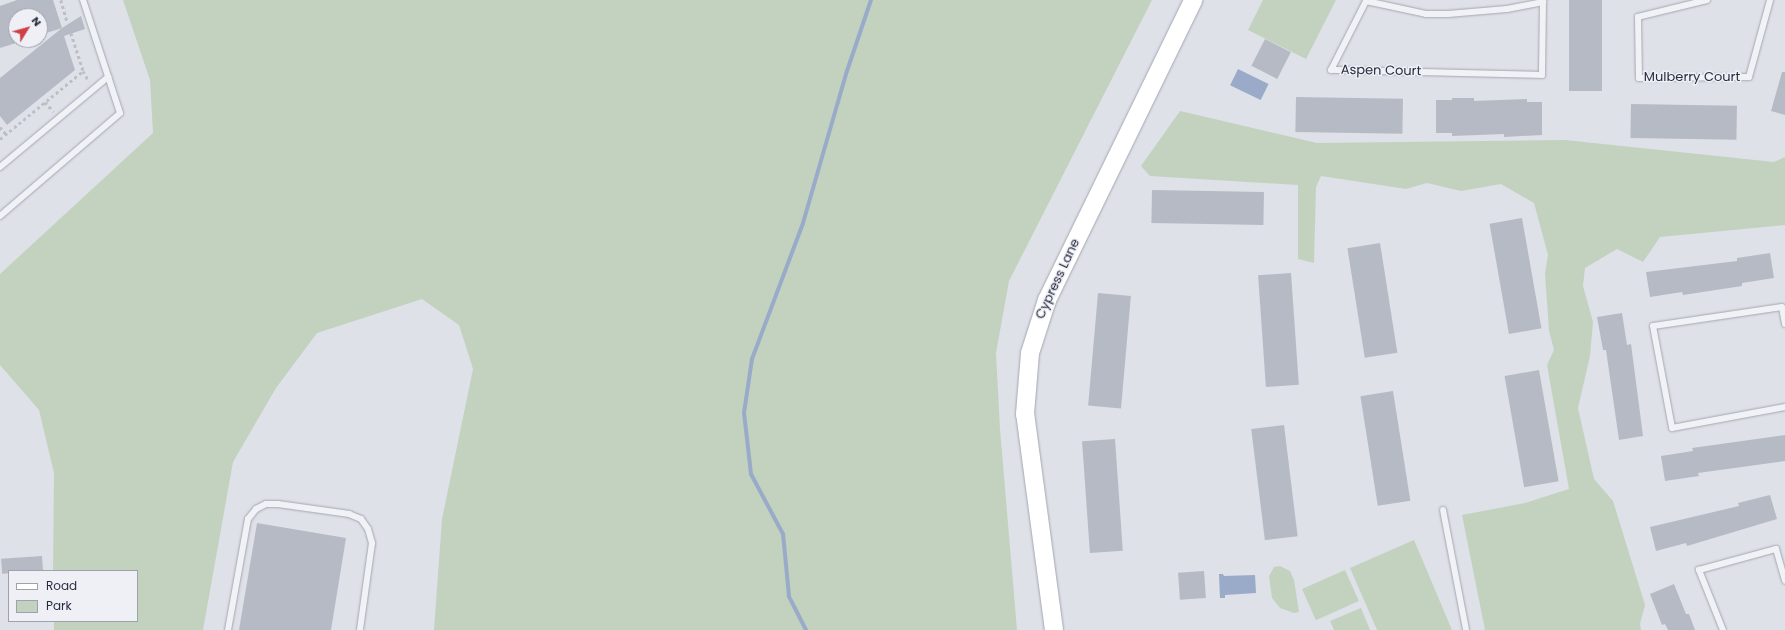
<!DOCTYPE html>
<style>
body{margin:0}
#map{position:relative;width:1785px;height:630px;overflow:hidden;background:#dee1e8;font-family:Poppins,sans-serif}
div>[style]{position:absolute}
.green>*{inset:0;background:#c2d2bf;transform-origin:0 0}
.water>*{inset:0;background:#99abc9;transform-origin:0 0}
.stream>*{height:4px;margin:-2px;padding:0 2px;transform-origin:2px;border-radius:2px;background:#99abc9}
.building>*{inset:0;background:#b6bac5;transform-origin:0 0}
.path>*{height:2.5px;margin-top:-1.25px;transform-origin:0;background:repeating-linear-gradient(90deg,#bcbfc6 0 3px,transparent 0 6px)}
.roads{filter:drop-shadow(0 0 1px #a3a7b2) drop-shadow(0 0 1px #a3a7b2)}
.lane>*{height:6px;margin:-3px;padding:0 3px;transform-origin:3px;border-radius:3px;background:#f1f2f6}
.secondary>*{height:18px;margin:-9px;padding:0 9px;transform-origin:9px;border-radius:9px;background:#fff}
span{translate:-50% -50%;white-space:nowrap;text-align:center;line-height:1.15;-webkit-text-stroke:3px #eef0f6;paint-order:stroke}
.street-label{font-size:13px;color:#272d3f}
.legend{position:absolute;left:8px;top:570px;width:130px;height:52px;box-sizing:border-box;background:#eef0f6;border:1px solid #9ea2ad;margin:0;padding:5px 7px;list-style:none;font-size:12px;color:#272d3f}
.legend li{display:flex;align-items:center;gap:8px;height:20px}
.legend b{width:20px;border:1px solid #9ea2ad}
.north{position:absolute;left:8px;top:8px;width:40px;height:40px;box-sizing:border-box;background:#eef0f6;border:1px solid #9ea2ad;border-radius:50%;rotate:53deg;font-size:11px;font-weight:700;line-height:16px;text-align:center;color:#272d3f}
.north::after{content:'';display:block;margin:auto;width:14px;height:18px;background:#d04147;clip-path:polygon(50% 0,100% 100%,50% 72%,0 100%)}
</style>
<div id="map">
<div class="green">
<div style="clip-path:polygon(123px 0,1152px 0,1009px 281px,996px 353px,1000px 429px,1017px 630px,434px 630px,442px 519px,473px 369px,459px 325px,422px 299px,317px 333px,276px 388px,233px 462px,203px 630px,54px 630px,54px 621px,137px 621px,137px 571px,53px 571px,54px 473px,39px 410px,0 365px,0 274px,153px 133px,150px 80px)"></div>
<div style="clip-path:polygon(1263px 0,1336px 0,1306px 59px,1248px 30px)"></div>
<div style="clip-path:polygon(1180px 111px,1317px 143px,1565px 140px,1774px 162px,1785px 157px,1785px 225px,1660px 237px,1643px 262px,1617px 249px,1585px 268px,1583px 286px,1593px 322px,1590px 356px,1578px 408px,1594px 479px,1613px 501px,1645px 605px,1640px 624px,1641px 630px,1485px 630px,1462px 515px,1525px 503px,1569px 489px,1547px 365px,1554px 350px,1549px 331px,1545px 273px,1548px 255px,1534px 203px,1501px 184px,1461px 191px,1427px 183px,1406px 189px,1321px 176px,1316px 187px,1314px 263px,1298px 259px,1298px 185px,1150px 176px,1141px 166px)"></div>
<div style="clip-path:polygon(1414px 540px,1452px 630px,1377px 630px,1350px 568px)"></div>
<div style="clip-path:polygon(1280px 566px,1290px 571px,1294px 580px,1299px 612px,1294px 613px,1280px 608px,1272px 598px,1269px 576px,1274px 567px)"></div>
<div style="left:1345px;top:570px;width:34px;height:47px;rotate:66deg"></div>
<div style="clip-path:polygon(1361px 608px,1370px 630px,1334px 630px,1330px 621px)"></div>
</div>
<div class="water">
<div style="left:1238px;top:69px;width:34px;height:18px;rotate:26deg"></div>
<div style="clip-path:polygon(1219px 574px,1223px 574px,1224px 576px,1255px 575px,1256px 593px,1225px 595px,1225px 598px,1220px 598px)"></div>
</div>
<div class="stream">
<div style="left:806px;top:630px;width:38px;rotate:-117deg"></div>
<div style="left:789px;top:596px;width:62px;rotate:-95.5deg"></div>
<div style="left:783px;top:534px;width:68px;rotate:-118.1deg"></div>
<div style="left:751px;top:474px;width:61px;rotate:-96.5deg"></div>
<div style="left:744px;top:413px;width:55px;rotate:-81.6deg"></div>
<div style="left:752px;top:359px;width:145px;rotate:-69.4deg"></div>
<div style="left:803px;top:223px;width:158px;rotate:-73.9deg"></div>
<div style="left:847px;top:71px;width:75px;rotate:-71.3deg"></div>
</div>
<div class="building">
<div style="clip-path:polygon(17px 0,53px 0,62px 28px,81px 16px,85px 29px,64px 36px,75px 70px,7px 125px,0 116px,0 78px,62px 28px,40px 35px,40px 16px,16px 16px,16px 43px,0 48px,0 6px)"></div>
<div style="left:1569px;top:0;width:33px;height:91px"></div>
<div style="left:1265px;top:39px;width:29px;height:30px;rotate:27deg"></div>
<div style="clip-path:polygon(1782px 72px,1785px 72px,1785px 115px,1771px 111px)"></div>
<div style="left:1296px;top:97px;width:107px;height:35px;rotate:1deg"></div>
<div style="clip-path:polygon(1452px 98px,1474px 98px,1474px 101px,1527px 99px,1527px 102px,1542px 102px,1542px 135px,1504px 137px,1504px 134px,1452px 136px,1452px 133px,1436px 133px,1436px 100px,1452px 100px)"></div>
<div style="left:1631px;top:104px;width:106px;height:34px;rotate:1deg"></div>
<div style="left:1152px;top:190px;width:112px;height:33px;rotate:1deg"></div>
<div style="left:1522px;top:218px;width:112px;height:33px;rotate:80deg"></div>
<div style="left:1380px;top:243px;width:111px;height:33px;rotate:81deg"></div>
<div style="clip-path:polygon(1770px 253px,1774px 278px,1742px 283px,1742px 286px,1683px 295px,1682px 292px,1650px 297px,1646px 272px,1737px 261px,1737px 258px)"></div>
<div style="left:1291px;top:273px;width:112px;height:33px;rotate:86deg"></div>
<div style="left:1098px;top:293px;width:33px;height:113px;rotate:5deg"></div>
<div style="clip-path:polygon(1622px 313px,1627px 345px,1631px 344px,1643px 436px,1619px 440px,1606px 350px,1603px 350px,1597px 317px)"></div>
<div style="left:1539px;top:370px;width:113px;height:35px;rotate:80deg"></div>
<div style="left:1393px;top:391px;width:111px;height:33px;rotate:81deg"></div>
<div style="left:1284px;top:425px;width:112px;height:33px;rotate:83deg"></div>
<div style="clip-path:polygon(1785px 435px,1785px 461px,1698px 473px,1699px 476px,1665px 481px,1661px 456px,1693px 451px,1692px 448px)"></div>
<div style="left:1115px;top:439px;width:112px;height:33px;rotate:86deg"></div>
<div style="clip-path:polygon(1770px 495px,1777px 519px,1687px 546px,1686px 543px,1656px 551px,1650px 527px,1739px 506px,1738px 503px)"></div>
<div style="clip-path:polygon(257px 523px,346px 538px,331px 630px,239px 630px)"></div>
<div style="left:42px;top:556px;width:15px;height:41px;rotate:86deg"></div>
<div style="left:1204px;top:571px;width:27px;height:26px;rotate:86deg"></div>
<div style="clip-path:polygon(1674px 584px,1686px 614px,1689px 614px,1695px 630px,1668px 630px,1665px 624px,1662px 625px,1650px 594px)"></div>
</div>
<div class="path">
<div style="left:61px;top:0;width:22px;rotate:74deg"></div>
<div style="left:71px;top:33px;width:40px;rotate:72deg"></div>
<div style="left:83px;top:71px;width:12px;rotate:59deg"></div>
<div style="left:45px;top:102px;width:13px;rotate:48deg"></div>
<div style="left:0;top:127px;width:9px;rotate:49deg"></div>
<div style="left:0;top:139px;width:107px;rotate:-39.3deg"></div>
</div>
<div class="roads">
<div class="lane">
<div style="left:1543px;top:0;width:2px;rotate:90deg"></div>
<div style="left:1543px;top:2px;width:73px;rotate:90.8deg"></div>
<div style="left:1542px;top:75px;width:211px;rotate:-178.6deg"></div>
<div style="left:1331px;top:70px;width:77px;rotate:-63.1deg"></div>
<div style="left:1366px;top:1px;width:61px;rotate:12.2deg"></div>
<div style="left:1426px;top:14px;width:22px"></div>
<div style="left:1448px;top:14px;width:59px;rotate:-4.8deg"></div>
<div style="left:1507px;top:9px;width:37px;rotate:-11deg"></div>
<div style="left:1707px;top:0;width:71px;rotate:166.2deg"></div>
<div style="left:1638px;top:17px;width:61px;rotate:89.1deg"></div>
<div style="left:1639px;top:78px;width:110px;rotate:-0.5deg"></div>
<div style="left:1749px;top:77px;width:80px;rotate:-74.7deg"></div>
<div style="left:0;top:167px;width:141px;rotate:-39.8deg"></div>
<div style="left:0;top:216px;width:158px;rotate:-40.6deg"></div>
<div style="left:120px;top:113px;width:119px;rotate:-108.1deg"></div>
<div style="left:1785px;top:324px;width:17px;rotate:-100deg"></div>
<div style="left:1782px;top:307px;width:130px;rotate:171.6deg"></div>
<div style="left:1653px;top:326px;width:104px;rotate:79.4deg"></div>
<div style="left:1672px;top:428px;width:115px;rotate:-10.5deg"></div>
<div style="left:1443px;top:510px;width:122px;rotate:79.1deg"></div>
<div style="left:228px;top:630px;width:113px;rotate:-79.8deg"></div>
<div style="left:248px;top:519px;width:13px;rotate:-51deg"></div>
<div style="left:256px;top:509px;width:11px;rotate:-27deg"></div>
<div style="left:266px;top:504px;width:12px"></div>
<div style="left:278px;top:504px;width:72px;rotate:8deg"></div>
<div style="left:349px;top:514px;width:13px;rotate:23deg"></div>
<div style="left:361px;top:519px;width:12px;rotate:55deg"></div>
<div style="left:368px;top:529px;width:15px;rotate:74deg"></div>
<div style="left:372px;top:543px;width:88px;rotate:97.9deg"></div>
<div style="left:1723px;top:630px;width:65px;rotate:-111.8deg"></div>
<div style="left:1699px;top:570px;width:80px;rotate:-15.3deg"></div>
<div style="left:1776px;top:549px;width:33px;rotate:74deg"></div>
</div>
<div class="secondary">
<div style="left:1054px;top:630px;width:218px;rotate:-97.6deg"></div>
<div style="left:1025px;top:414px;width:61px;rotate:-85.3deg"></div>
<div style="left:1030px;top:353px;width:56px;rotate:-72.2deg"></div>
<div style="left:1047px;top:300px;width:334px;rotate:-64deg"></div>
</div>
</div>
<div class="street-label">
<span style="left:1381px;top:71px;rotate:1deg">Aspen Court</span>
<span style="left:1692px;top:77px">Mulberry Court</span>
<span style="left:1058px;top:279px;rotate:-65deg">Cypress Lane</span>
</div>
<ul class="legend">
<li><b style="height:5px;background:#fff"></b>Road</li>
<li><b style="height:11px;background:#c2d2bf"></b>Park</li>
</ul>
<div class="north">N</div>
</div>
